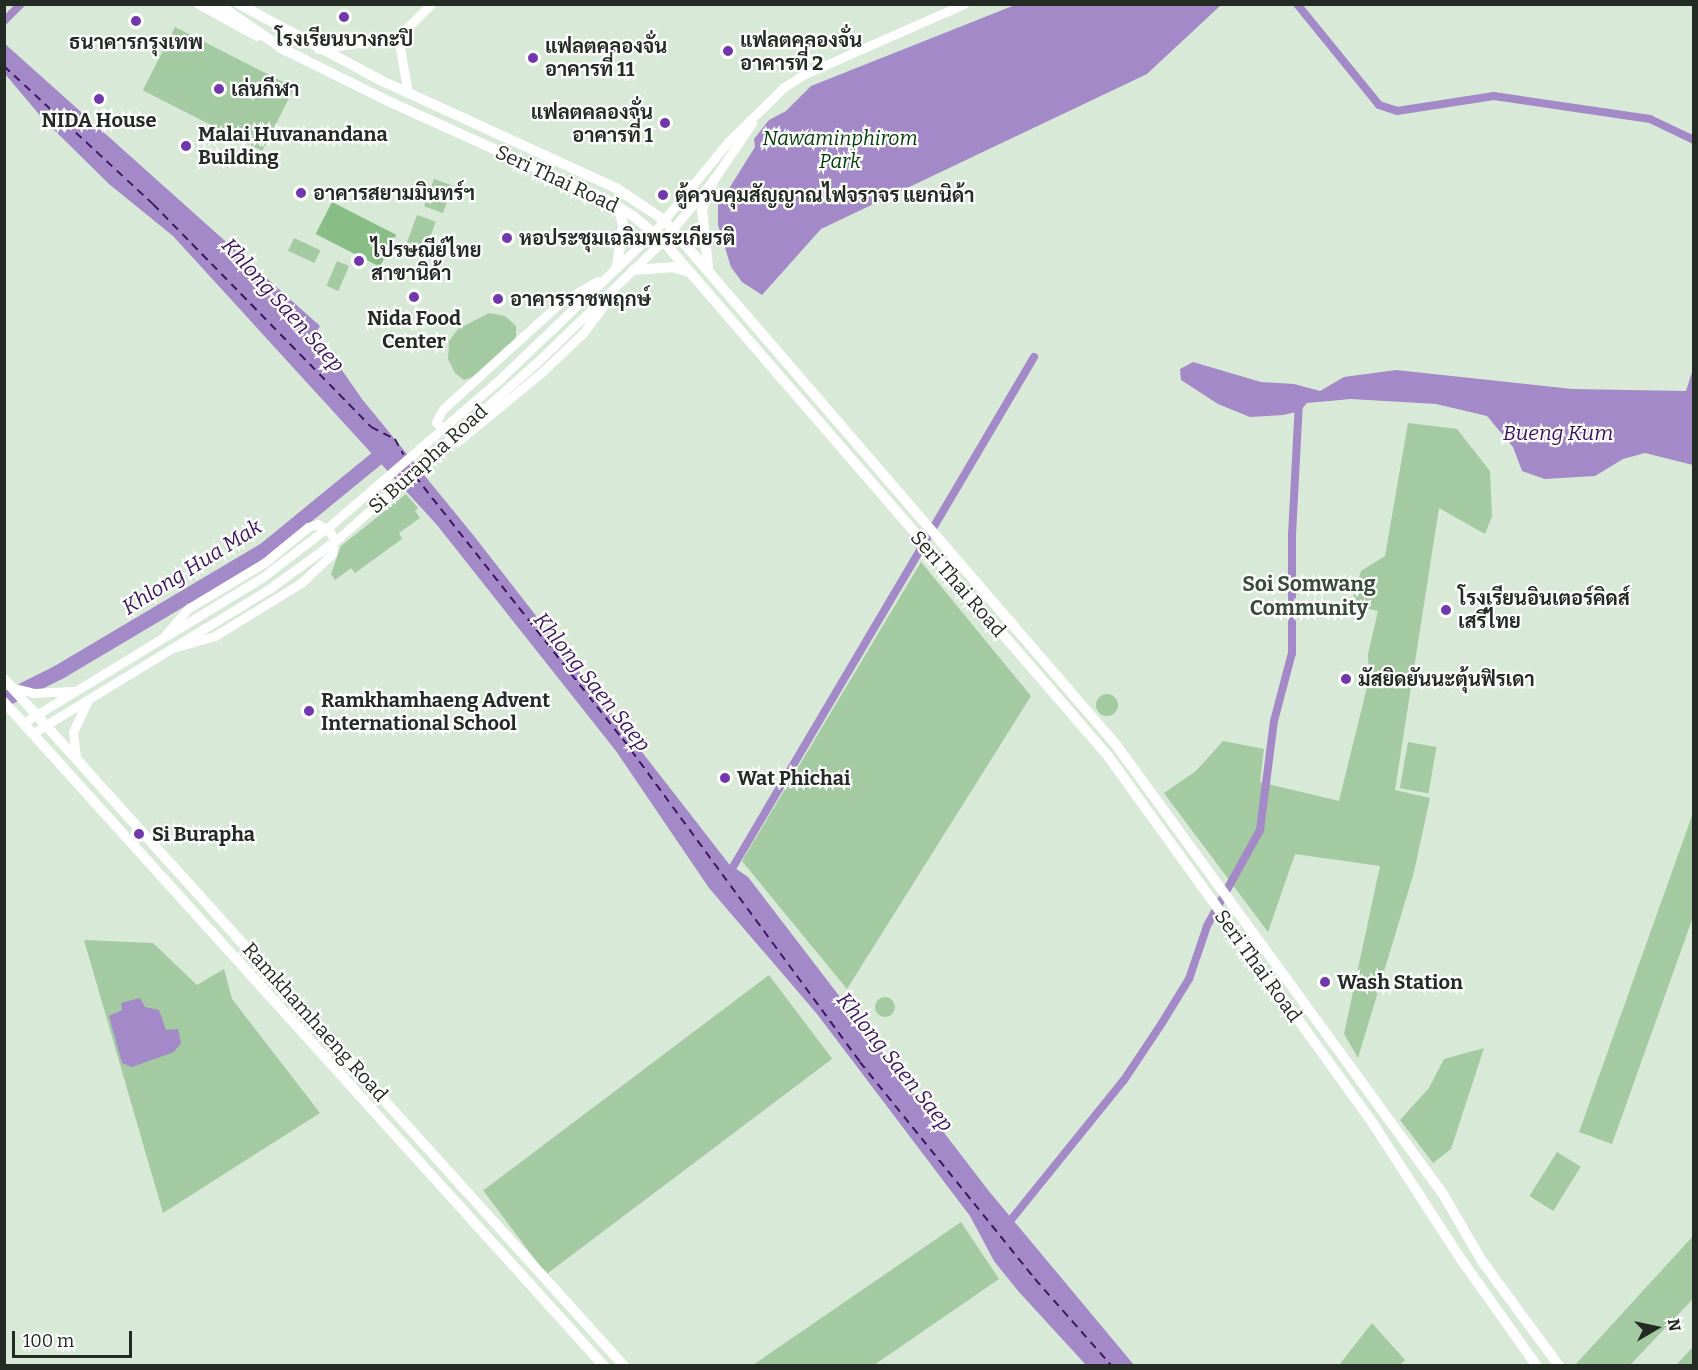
<!DOCTYPE html>
<meta charset="utf-8">
<style>
body{margin:0}
#map{position:relative;width:1698px;height:1370px;overflow:hidden;background:#d8e9d7;font-family:Bitter,Sarabun,serif}
div>[style]{position:absolute}
.green>*{inset:0;background:#a3caa1;transform-origin:0 0}
.round{border-radius:50%}
.forest>*{inset:0;background:#88bd86;transform-origin:0 0}
.water>*{inset:0;background:#a389c8}
.canal>*{height:8px;margin:-4px;padding:0 4px;transform-origin:4px;border-radius:4px;background:#a389c8}
.river>*{height:15px;margin:-7.5px;padding:0 7.5px;transform-origin:7.5px;border-radius:7.5px;background:#a389c8}
.ferry>*{height:1.5px;margin-top:-0.75px;transform-origin:0;background:repeating-linear-gradient(90deg,#3c1560 0 8px,transparent 0 14px)}
.tertiary>*{height:9px;margin:-4.5px;padding:0 4.5px;transform-origin:4.5px;border-radius:4.5px;background:#fff}
.secondary>*{height:10px;margin:-5px;padding:0 5px;transform-origin:5px;border-radius:5px;background:#fff}
.primary>*{height:10px;margin:-5px;padding:0 5px;transform-origin:5px;border-radius:5px;background:#fff}
.dots>*{width:16px;height:16px;translate:-50% -50%;box-sizing:border-box;border:3px solid #fff;border-radius:50%}
span{translate:-50% -50%;white-space:nowrap;text-align:center;line-height:1.15;-webkit-text-stroke:4.5px #fff;paint-order:stroke}
.poi-label{font-size:20px;color:#242b24;font-weight:700}
.left{translate:0 -50%;text-align:left}
.right{translate:-100% -50%;text-align:right}
.park-label{font-size:20px;color:#033e08;font-style:italic}
.street-label{font-size:20px;color:#242b24}
.water-label{font-size:21px;color:#3c1560;font-style:italic}
.neighbourhood-label{font-size:21px;color:#3c4a3c;font-weight:700}
.frame{position:absolute;inset:0;border:6px solid #242b24;pointer-events:none}
.north{position:absolute;left:1626px;top:1298px;width:60px;height:60px;-webkit-text-stroke:4px #fff;paint-order:stroke;rotate:81deg;font-size:16px;font-weight:700;line-height:24px;text-align:center;color:#242b24}
.north::after{content:'';display:block;margin:auto;width:21px;height:27px;background:#242b24;clip-path:polygon(50% 0,100% 100%,50% 72%,0 100%)}
.scale{position:absolute;left:12px;top:1331px;width:120px;height:27px;box-sizing:border-box;border:3px solid #242b24;border-top:0;padding-left:8px;font-size:18px;line-height:21px;white-space:nowrap;color:#242b24;-webkit-text-stroke:4px #fff;paint-order:stroke}
</style>
<div id="map">
<div class="green">
<div style="left:175px;top:27px;width:134px;height:71px;rotate:27deg"></div>
<div style="left:434px;top:179px;width:20px;height:29px;rotate:20deg"></div>
<div style="left:417px;top:215px;width:20px;height:29px;rotate:20deg"></div>
<div style="left:294px;top:238px;width:29px;height:14px;rotate:25deg"></div>
<div style="left:337px;top:261px;width:13px;height:27px;rotate:23deg"></div>
<div style="clip-path:polygon(489px 313px,505px 316px,516px 326px,516px 336px,511px 346px,476px 376px,464px 380px,455px 373px,448px 359px,449px 341px,458px 329px)"></div>
<div style="clip-path:polygon(1408px 423px,1457px 429px,1490px 471px,1492px 516px,1485px 534px,1439px 508px,1395px 790px,1430px 798px,1414px 872px,1358px 1058px,1344px 1034px,1380px 866px,1295px 854px,1268px 932px,1164px 793px,1196px 771px,1223px 741px,1264px 749px,1260px 782px,1339px 801px,1369px 679px,1368px 654px,1378px 611px,1351px 605px,1361px 571px,1385px 556px)"></div>
<div style="clip-path:polygon(406px 494px,418px 508px,415px 511px,420px 518px,399px 533px,402px 539px,355px 573px,351px 568px,335px 580px,331px 574px,341px 546px)"></div>
<div style="clip-path:polygon(921px 562px,1031px 696px,847px 989px,742px 861px)"></div>
<div class="round" style="left:1096px;top:694px;width:22px;height:22px"></div>
<div style="left:1408px;top:742px;width:29px;height:47px;rotate:10deg"></div>
<div style="clip-path:polygon(1693px 813px,1693px 917px,1612px 1144px,1579px 1132px)"></div>
<div style="clip-path:polygon(84px 940px,153px 943px,197px 985px,224px 969px,232px 999px,320px 1113px,163px 1213px)"></div>
<div style="left:769px;top:975px;width:105px;height:358px;rotate:53deg"></div>
<div class="round" style="left:875px;top:997px;width:20px;height:20px"></div>
<div style="clip-path:polygon(1484px 1048px,1451px 1149px,1433px 1163px,1400px 1120px,1429px 1088px,1444px 1059px)"></div>
<div style="left:1557px;top:1152px;width:28px;height:52px;rotate:32deg"></div>
<div style="clip-path:polygon(961px 1222px,999px 1279px,874px 1365px,753px 1365px)"></div>
<div style="clip-path:polygon(1693px 1236px,1693px 1299px,1630px 1365px,1575px 1365px)"></div>
<div style="clip-path:polygon(1372px 1323px,1405px 1360px,1400px 1365px,1339px 1365px)"></div>
<div style="clip-path:polygon(1693px 1347px,1693px 1365px,1676px 1365px)"></div>
</div>
<div class="forest">
<div style="left:332px;top:202px;width:72px;height:36px;rotate:27deg"></div>
</div>
<div class="water">
<div style="clip-path:polygon(1015px 5px,1221px 5px,1147px 74px,821px 229px,762px 295px,742px 282px,731px 267px,718px 225px,718px 199px,730px 187px,755px 147px,754px 139px,769px 120px,786px 111px,811px 86px)"></div>
<div style="clip-path:polygon(4px 43px,320px 326px,316px 333px,362px 399px,474px 536px,729px 864px,748px 877px,988px 1190px,1134px 1365px,1086px 1365px,1019px 1292px,994px 1261px,970px 1216px,817px 1014px,709px 888px,616px 751px,437px 525px,173px 236px,109px 184px,43px 119px,5px 74px)"></div>
<div style="clip-path:polygon(1193px 362px,1261px 382px,1294px 384px,1320px 391px,1344px 377px,1396px 370px,1572px 389px,1686px 391px,1693px 369px,1693px 465px,1645px 453px,1623px 459px,1595px 476px,1545px 479px,1522px 471px,1513px 447px,1487px 416px,1436px 404px,1351px 399px,1307px 403px,1300px 411px,1283px 415px,1250px 417px,1218px 404px,1181px 380px,1180px 369px)"></div>
<div style="clip-path:polygon(140px 998px,145px 1007px,159px 1010px,166px 1030px,178px 1029px,181px 1043px,174px 1052px,132px 1067px,122px 1063px,109px 1016px,122px 1010px,121px 1003px)"></div>
</div>
<div class="canal">
<div style="left:1297px;top:4px;width:130px;rotate:50.9deg"></div>
<div style="left:1379px;top:105px;width:19px;rotate:18deg"></div>
<div style="left:1397px;top:111px;width:98px;rotate:-8.8deg"></div>
<div style="left:1494px;top:96px;width:158px;rotate:8.4deg"></div>
<div style="left:1650px;top:119px;width:49px;rotate:25.5deg"></div>
<div style="left:4px;top:21px;width:24px;rotate:-45deg"></div>
<div style="left:727px;top:877px;width:604px;rotate:-59.44deg"></div>
<div style="left:1006px;top:1226px;width:188px;rotate:-51.1deg"></div>
<div style="left:1124px;top:1080px;width:69px;rotate:-56.3deg"></div>
<div style="left:1162px;top:1023px;width:52px;rotate:-58.5deg"></div>
<div style="left:1189px;top:979px;width:56px;rotate:-71.2deg"></div>
<div style="left:1207px;top:926px;width:110px;rotate:-61.1deg"></div>
<div style="left:1260px;top:830px;width:110px;rotate:-82.7deg"></div>
<div style="left:1274px;top:721px;width:70px;rotate:-75.2deg"></div>
<div style="left:1292px;top:653px;width:118px;rotate:-90deg"></div>
<div style="left:1292px;top:535px;width:135px;rotate:-87deg"></div>
</div>
<div class="river">
<div style="left:4px;top:699px;width:60px;rotate:-26.6deg"></div>
<div style="left:58px;top:672px;width:241px;rotate:-30.7deg"></div>
<div style="left:265px;top:549px;width:156px;rotate:-39.3deg"></div>
</div>
<div class="ferry">
<div style="left:4px;top:66px;width:203px;rotate:42.8deg"></div>
<div style="left:153px;top:204px;width:312px;rotate:45.6deg"></div>
<div style="left:371px;top:427px;width:27px;rotate:27deg"></div>
<div style="left:395px;top:439px;width:18px;rotate:61deg"></div>
<div style="left:415px;top:476px;width:335px;rotate:51.7deg"></div>
<div style="left:623px;top:739px;width:401px;rotate:53.7deg"></div>
<div style="left:860px;top:1062px;width:279px;rotate:51.1deg"></div>
<div style="left:1035px;top:1279px;width:116px;rotate:48.5deg"></div>
</div>
<div class="tertiary">
<div style="left:318px;top:49px;width:81px;rotate:-8.5deg"></div>
<div style="left:408px;top:93px;width:57px;rotate:-100.1deg"></div>
<div style="left:398px;top:37px;width:47px;rotate:-45deg"></div>
<div style="left:598px;top:281px;width:43px;rotate:150.4deg"></div>
<div style="left:561px;top:302px;width:159px;rotate:137.8deg"></div>
<div style="left:443px;top:409px;width:15px;rotate:118deg"></div>
<div style="left:436px;top:422px;width:29px;rotate:44deg"></div>
<div style="left:457px;top:442px;width:109px;rotate:-39.4deg"></div>
<div style="left:541px;top:373px;width:58px;rotate:-43.6deg"></div>
<div style="left:583px;top:333px;width:43px;rotate:-52.6deg"></div>
<div style="left:166px;top:634px;width:35px;rotate:-49deg"></div>
<div style="left:189px;top:608px;width:87px;rotate:-31deg"></div>
<div style="left:264px;top:563px;width:57px;rotate:-39.3deg"></div>
<div style="left:308px;top:527px;width:10px;rotate:-17deg"></div>
<div style="left:318px;top:524px;width:13px;rotate:32deg"></div>
<div style="left:329px;top:531px;width:9px;rotate:58deg"></div>
<div style="left:334px;top:539px;width:15px;rotate:98deg"></div>
<div style="left:332px;top:554px;width:42px;rotate:136.9deg"></div>
<div style="left:301px;top:583px;width:101px;rotate:148.4deg"></div>
<div style="left:215px;top:636px;width:40px;rotate:164deg"></div>
<div style="left:11px;top:687px;width:24px;rotate:15deg"></div>
<div style="left:34px;top:693px;width:40px;rotate:-2.9deg"></div>
<div style="left:23px;top:723px;width:281px;rotate:-31.3deg"></div>
<div style="left:263px;top:577px;width:87px;rotate:-37.5deg"></div>
<div style="left:332px;top:524px;width:223px;rotate:-40.8deg"></div>
<div style="left:501px;top:378px;width:211px;rotate:-43.7deg"></div>
<div style="left:654px;top:232px;width:115px;rotate:-50.6deg"></div>
<div style="left:727px;top:143px;width:80px;rotate:-44.5deg"></div>
<div style="left:784px;top:87px;width:25px;rotate:-32deg"></div>
<div style="left:805px;top:74px;width:174px;rotate:-23.8deg"></div>
<div style="left:33px;top:733px;width:276px;rotate:-31.4deg"></div>
<div style="left:269px;top:589px;width:88px;rotate:-36.2deg"></div>
<div style="left:340px;top:537px;width:261px;rotate:-41.6deg"></div>
<div style="left:535px;top:364px;width:178px;rotate:-43.9deg"></div>
<div style="left:663px;top:241px;width:80px;rotate:-50.6deg"></div>
<div style="left:714px;top:179px;width:68px;rotate:-55.8deg"></div>
<div style="left:76px;top:757px;width:25px;rotate:-97deg"></div>
<div style="left:73px;top:732px;width:35px;rotate:-65deg"></div>
</div>
<div class="secondary">
<div style="left:199px;top:4px;width:66px;rotate:28.9deg"></div>
<div style="left:239px;top:4px;width:160px;rotate:28.3deg"></div>
<div style="left:380px;top:80px;width:260px;rotate:24.6deg"></div>
<div style="left:616px;top:188px;width:58px;rotate:33.7deg"></div>
<div style="left:664px;top:220px;width:694px;rotate:49.26deg"></div>
<div style="left:1117px;top:746px;width:554px;rotate:53.96deg"></div>
<div style="left:1443px;top:1194px;width:78px;rotate:59.8deg"></div>
<div style="left:1482px;top:1261px;width:130px;rotate:53.7deg"></div>
<div style="left:279px;top:47px;width:124px;rotate:26.4deg"></div>
<div style="left:390px;top:102px;width:236px;rotate:24.3deg"></div>
<div style="left:605px;top:199px;width:31px;rotate:31deg"></div>
<div style="left:632px;top:215px;width:40px;rotate:40deg"></div>
<div style="left:663px;top:241px;width:681px;rotate:49.17deg"></div>
<div style="left:1108px;top:756px;width:448px;rotate:54.2deg"></div>
<div style="left:1370px;top:1119px;width:171px;rotate:57deg"></div>
<div style="left:1463px;top:1262px;width:128px;rotate:54.6deg"></div>
<div style="left:617px;top:266px;width:40px;rotate:-81.5deg"></div>
<div style="left:623px;top:226px;width:19px;rotate:-102deg"></div>
<div style="left:708px;top:267px;width:58px;rotate:-95.9deg"></div>
<div style="left:702px;top:209px;width:32px;rotate:-68deg"></div>
<div style="left:633px;top:270px;width:39px;rotate:-4deg"></div>
<div style="left:672px;top:267px;width:19px;rotate:16deg"></div>
</div>
<div class="primary">
<div style="left:218px;top:4px;width:83px;rotate:34.7deg"></div>
<div style="left:4px;top:679px;width:925px;rotate:47.93deg"></div>
<div style="left:4px;top:702px;width:895px;rotate:47.9deg"></div>
</div>
<div class="dots">
<div style="left:344px;top:17px;background:#7137ad"></div>
<div style="left:136px;top:21px;background:#7137ad"></div>
<div style="left:728px;top:51px;background:#7137ad"></div>
<div style="left:533px;top:58px;background:#7137ad"></div>
<div style="left:219px;top:89px;background:#7137ad"></div>
<div style="left:99px;top:99px;background:#7137ad"></div>
<div style="left:665px;top:123px;background:#7137ad"></div>
<div style="left:186px;top:146px;background:#7137ad"></div>
<div style="left:301px;top:193px;background:#7137ad"></div>
<div style="left:663px;top:195px;background:#7137ad"></div>
<div style="left:507px;top:238px;background:#7137ad"></div>
<div style="left:359px;top:261px;background:#7137ad"></div>
<div style="left:414px;top:297px;background:#7137ad"></div>
<div style="left:498px;top:299px;background:#7137ad"></div>
<div style="left:1446px;top:610px;background:#7137ad"></div>
<div style="left:1346px;top:679px;background:#7137ad"></div>
<div style="left:309px;top:711px;background:#7137ad"></div>
<div style="left:725px;top:778px;background:#7137ad"></div>
<div style="left:139px;top:834px;background:#7137ad"></div>
<div style="left:1325px;top:982px;background:#7137ad"></div>
</div>
<div class="poi-label">
<span style="left:344px;top:39px">โรงเรียนบางกะปิ</span>
<span class="left" style="left:740px;top:52px">แฟลตคลองจั่น<br>อาคารที่ 2</span>
<span style="left:136px;top:42px">ธนาคารกรุงเทพ</span>
<span class="left" style="left:545px;top:58px">แฟลตคลองจั่น<br>อาคารที่ 11</span>
<span class="left" style="left:231px;top:89px">เล่นกีฬา</span>
<span class="right" style="left:653px;top:124px">แฟลตคลองจั่น<br>อาคารที่ 1</span>
<span style="left:99px;top:120px">NIDA House</span>
<span class="left" style="left:198px;top:146px">Malai Huvanandana<br>Building</span>
<span class="left" style="left:313px;top:193px">อาคารสยามมินทร์ฯ</span>
<span class="left" style="left:675px;top:195px">ตู้ควบคุมสัญญาณไฟจราจร แยกนิด้า</span>
<span class="left" style="left:519px;top:238px">หอประชุมเฉลิมพระเกียรติ</span>
<span class="left" style="left:371px;top:262px">ไปรษณีย์ไทย<br>สาขานิด้า</span>
<span class="left" style="left:510px;top:299px">อาคารราชพฤกษ์</span>
<span style="left:414px;top:330px">Nida Food<br>Center</span>
<span class="left" style="left:1458px;top:610px">โรงเรียนอินเตอร์คิดส์<br>เสรีไทย</span>
<span class="left" style="left:1358px;top:679px">มัสยิดยันนะตุ้นฟิรเดา</span>
<span class="left" style="left:321px;top:712px">Ramkhamhaeng Advent<br>International School</span>
<span class="left" style="left:737px;top:778px">Wat Phichai</span>
<span class="left" style="left:152px;top:834px">Si Burapha</span>
<span class="left" style="left:1337px;top:982px">Wash Station</span>
</div>
<div class="park-label">
<span style="left:840px;top:150px">Nawaminphirom<br>Park</span>
</div>
<div class="street-label">
<span style="left:557px;top:179px;rotate:25deg">Seri Thai Road</span>
<span style="left:428px;top:459px;rotate:-42deg">Si Burapha Road</span>
<span style="left:958px;top:584px;rotate:49deg">Seri Thai Road</span>
<span style="left:1258px;top:966px;rotate:54deg">Seri Thai Road</span>
<span style="left:315px;top:1022px;rotate:48deg">Ramkhamhaeng Road</span>
</div>
<div class="water-label">
<span style="left:283px;top:305px;rotate:48deg">Khlong Saen Saep</span>
<span style="left:1558px;top:433px">Bueng Kum</span>
<span style="left:192px;top:567px;rotate:-32deg">Khlong Hua Mak</span>
<span style="left:592px;top:682px;rotate:51deg">Khlong Saen Saep</span>
<span style="left:895px;top:1062px;rotate:51deg">Khlong Saen Saep</span>
</div>
<div class="neighbourhood-label">
<span style="left:1309px;top:596px">Soi Somwang<br>Community</span>
</div>
<div class="frame"></div>
<div class="north">N</div>
<div class="scale">100 m</div>
</div>
